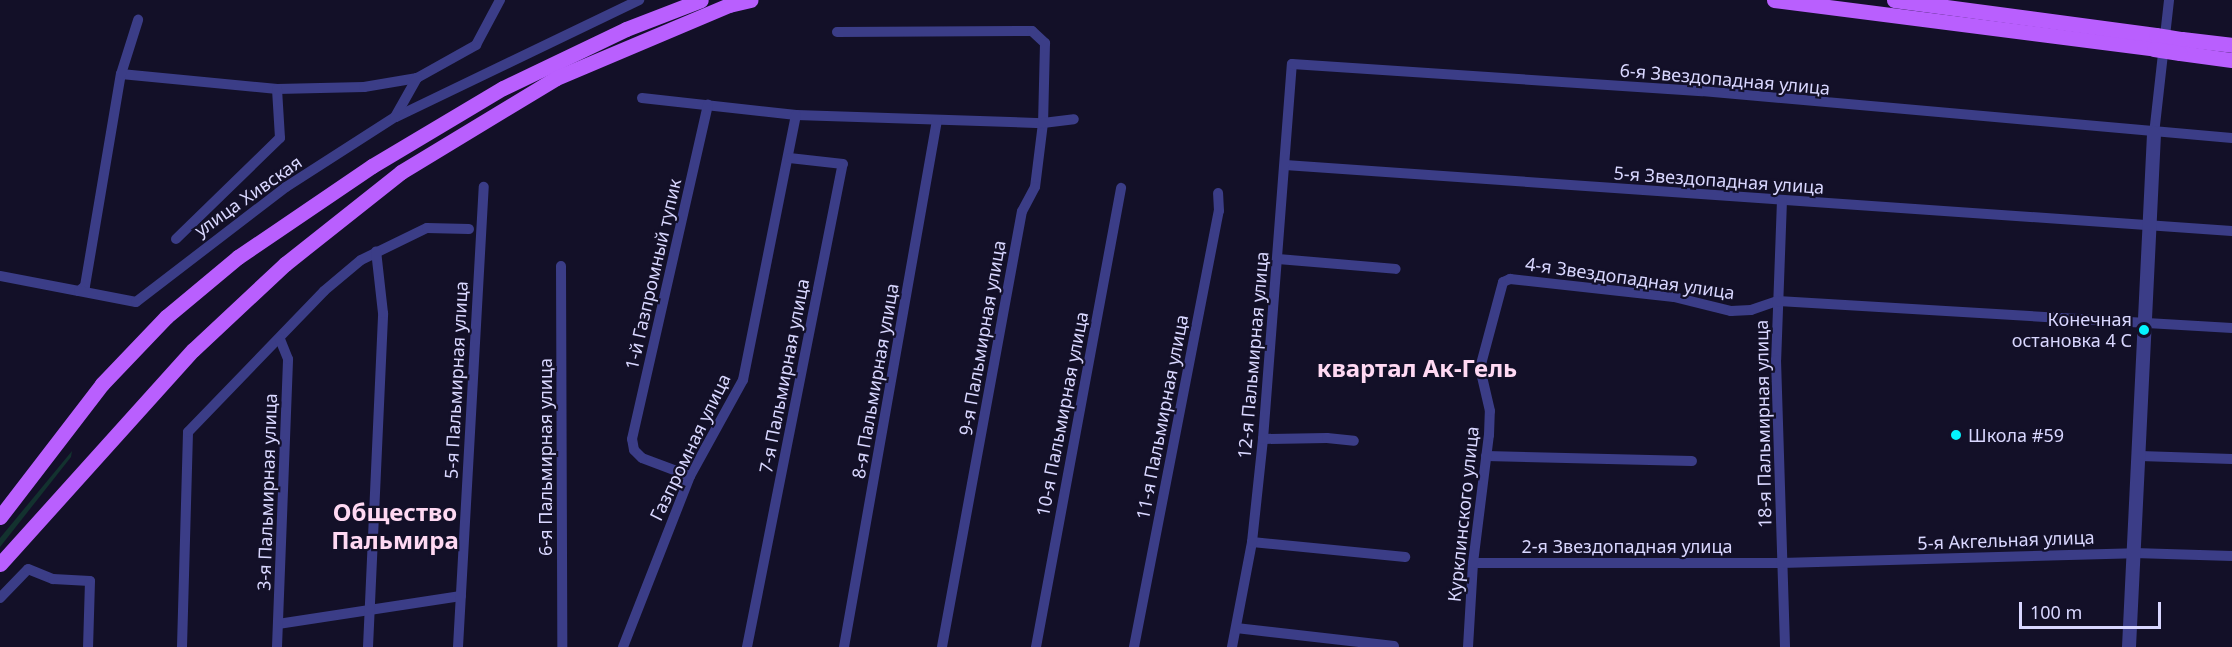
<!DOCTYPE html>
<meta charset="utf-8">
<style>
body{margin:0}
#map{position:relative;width:2232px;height:647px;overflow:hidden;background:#131028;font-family:"Noto Sans",sans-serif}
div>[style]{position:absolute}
.green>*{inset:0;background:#13322f}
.minor>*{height:10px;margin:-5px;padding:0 5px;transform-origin:5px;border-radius:5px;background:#3b3d87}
.tertiary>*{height:14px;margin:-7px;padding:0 7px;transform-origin:7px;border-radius:7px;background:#3b3d87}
.primary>*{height:15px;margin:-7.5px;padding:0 7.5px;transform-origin:7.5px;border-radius:7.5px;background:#b95ffe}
.primary-bridge>*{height:15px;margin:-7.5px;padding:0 7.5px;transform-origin:7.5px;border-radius:7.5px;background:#b95ffe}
.dots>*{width:16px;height:16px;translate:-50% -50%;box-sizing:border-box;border:3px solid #131028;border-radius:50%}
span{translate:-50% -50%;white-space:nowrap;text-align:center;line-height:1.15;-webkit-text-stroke:4.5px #131028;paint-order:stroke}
.street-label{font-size:18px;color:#d9d7ff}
.poi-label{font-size:18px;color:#d9d7ff}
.right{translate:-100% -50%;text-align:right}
.left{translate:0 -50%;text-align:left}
.district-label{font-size:24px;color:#ffd9f3;font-weight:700}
.scale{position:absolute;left:2019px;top:602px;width:142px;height:27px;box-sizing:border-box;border:3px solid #d9d7ff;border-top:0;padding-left:8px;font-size:18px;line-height:21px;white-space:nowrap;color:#d9d7ff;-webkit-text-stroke:4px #131028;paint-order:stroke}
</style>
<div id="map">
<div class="green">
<div style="clip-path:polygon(72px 451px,71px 457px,0 547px,0 538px)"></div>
</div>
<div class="minor">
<div style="left:837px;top:32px;width:195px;rotate:-0.3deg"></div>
<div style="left:1032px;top:31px;width:18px;rotate:43deg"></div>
<div style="left:1045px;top:43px;width:80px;rotate:91.4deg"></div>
<div style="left:1043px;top:123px;width:64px;rotate:97.1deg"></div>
<div style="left:1035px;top:187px;width:27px;rotate:118deg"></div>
<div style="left:1022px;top:211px;width:443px;rotate:100.4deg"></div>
<div style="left:121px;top:74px;width:157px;rotate:5.5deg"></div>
<div style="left:277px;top:89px;width:87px;rotate:-1.3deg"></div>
<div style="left:364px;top:87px;width:54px;rotate:-9.6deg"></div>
<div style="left:417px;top:78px;width:68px;rotate:-29.2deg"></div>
<div style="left:476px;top:45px;width:51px;rotate:-61.9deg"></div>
<div style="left:642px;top:98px;width:155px;rotate:6.3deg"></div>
<div style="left:796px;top:115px;width:247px;rotate:1.9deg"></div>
<div style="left:1043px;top:123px;width:31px;rotate:-7deg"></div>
<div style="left:396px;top:117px;width:270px;rotate:-25.7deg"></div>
<div style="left:2154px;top:134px;width:135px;rotate:-83.6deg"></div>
<div style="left:1285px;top:165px;width:949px;rotate:3.99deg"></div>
<div style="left:1782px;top:200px;width:160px;rotate:92.1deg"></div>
<div style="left:1776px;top:360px;width:287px;rotate:88.2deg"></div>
<div style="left:176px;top:239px;width:145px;rotate:-44.2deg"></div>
<div style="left:280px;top:138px;width:49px;rotate:-93.5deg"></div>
<div style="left:1278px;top:259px;width:118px;rotate:4.8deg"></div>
<div style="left:561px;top:266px;width:381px;rotate:89.8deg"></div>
<div style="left:0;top:276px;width:80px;rotate:10.8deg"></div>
<div style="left:79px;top:291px;width:8px;rotate:-40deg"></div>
<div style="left:85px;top:286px;width:215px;rotate:-80.4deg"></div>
<div style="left:121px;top:74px;width:57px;rotate:-72.5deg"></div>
<div style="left:79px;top:291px;width:58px;rotate:10.9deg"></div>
<div style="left:136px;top:302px;width:189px;rotate:-37.5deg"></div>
<div style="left:286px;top:187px;width:130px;rotate:-32.7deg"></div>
<div style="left:395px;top:117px;width:45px;rotate:-60.6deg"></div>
<div style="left:1263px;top:439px;width:64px;rotate:-0.9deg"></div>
<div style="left:1327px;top:438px;width:27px;rotate:6deg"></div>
<div style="left:1486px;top:456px;width:206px;rotate:1.4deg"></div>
<div style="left:2140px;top:456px;width:92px;rotate:1.9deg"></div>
<div style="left:690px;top:476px;width:51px;rotate:-159.4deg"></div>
<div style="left:642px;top:458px;width:11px;rotate:-135deg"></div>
<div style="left:634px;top:450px;width:11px;rotate:-100deg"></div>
<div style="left:632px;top:439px;width:343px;rotate:-77.2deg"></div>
<div style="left:1252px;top:542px;width:154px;rotate:5.6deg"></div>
<div style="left:1473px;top:563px;width:308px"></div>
<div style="left:1781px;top:563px;width:353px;rotate:-1.6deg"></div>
<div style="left:2134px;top:553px;width:98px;rotate:1.8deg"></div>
<div style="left:0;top:598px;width:40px;rotate:-46deg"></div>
<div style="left:28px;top:569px;width:27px;rotate:22deg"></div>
<div style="left:53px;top:579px;width:37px;rotate:3deg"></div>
<div style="left:90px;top:581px;width:66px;rotate:91.7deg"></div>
<div style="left:278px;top:624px;width:185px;rotate:-8.7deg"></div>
<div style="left:1236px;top:628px;width:159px;rotate:6.5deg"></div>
<div style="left:182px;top:647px;width:215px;rotate:-88.4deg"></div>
<div style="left:188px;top:432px;width:196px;rotate:-46deg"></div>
<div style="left:324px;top:291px;width:48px;rotate:-40deg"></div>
<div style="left:361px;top:260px;width:73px;rotate:-25.9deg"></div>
<div style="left:427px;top:228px;width:42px;rotate:1.4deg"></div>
<div style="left:277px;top:647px;width:288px;rotate:-87.8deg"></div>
<div style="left:288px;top:359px;width:22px;rotate:-112deg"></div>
<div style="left:368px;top:647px;width:334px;rotate:-87.4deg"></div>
<div style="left:383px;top:313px;width:62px;rotate:-96.4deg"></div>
<div style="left:458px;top:647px;width:461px;rotate:-86.8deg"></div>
<div style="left:623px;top:647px;width:184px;rotate:-68.6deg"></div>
<div style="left:690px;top:476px;width:110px;rotate:-61.1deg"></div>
<div style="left:743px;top:380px;width:270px;rotate:-78.7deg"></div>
<div style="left:747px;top:647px;width:492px;rotate:-78.8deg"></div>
<div style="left:843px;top:164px;width:54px;rotate:-173.7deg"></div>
<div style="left:844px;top:647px;width:535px;rotate:-79.99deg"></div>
<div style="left:1036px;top:647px;width:467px;rotate:-79.5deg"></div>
<div style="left:1134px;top:647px;width:444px;rotate:-79deg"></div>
<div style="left:1219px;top:211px;width:18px;rotate:-93deg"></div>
<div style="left:1232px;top:647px;width:107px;rotate:-79.2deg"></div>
<div style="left:1252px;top:542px;width:104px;rotate:-83.9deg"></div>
<div style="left:1263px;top:439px;width:376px;rotate:-85.6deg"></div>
<div style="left:1292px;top:64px;width:411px;rotate:3.8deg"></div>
<div style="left:1702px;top:91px;width:532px;rotate:5.07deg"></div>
<div style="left:1468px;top:647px;width:84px;rotate:-86.6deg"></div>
<div style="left:1473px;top:563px;width:129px;rotate:-82.9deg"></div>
<div style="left:1489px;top:435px;width:24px;rotate:-88deg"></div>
<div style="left:1490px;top:411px;width:44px;rotate:-103.1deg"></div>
<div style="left:1480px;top:368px;width:89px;rotate:-75deg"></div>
<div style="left:1503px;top:282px;width:8px;rotate:-23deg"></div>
<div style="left:1510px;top:279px;width:165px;rotate:6.3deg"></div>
<div style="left:1674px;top:297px;width:59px;rotate:13.8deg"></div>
<div style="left:1731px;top:311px;width:20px;rotate:-3deg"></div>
<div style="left:1751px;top:310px;width:28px;rotate:-19deg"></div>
<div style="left:1777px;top:301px;width:456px;rotate:3.4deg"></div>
</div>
<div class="tertiary">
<div style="left:2129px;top:647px;width:514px;rotate:-87.21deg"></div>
</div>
<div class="primary">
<div style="left:1774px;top:0;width:383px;rotate:7.3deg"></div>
<div style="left:1894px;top:0;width:264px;rotate:7.6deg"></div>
<div style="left:2182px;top:39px;width:50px;rotate:6.8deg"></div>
<div style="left:2180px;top:53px;width:52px;rotate:7.7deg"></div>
<div style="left:0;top:517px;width:168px;rotate:-52.5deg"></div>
<div style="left:102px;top:384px;width:93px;rotate:-46.3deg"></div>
<div style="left:166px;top:317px;width:94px;rotate:-39.8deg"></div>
<div style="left:238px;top:257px;width:162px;rotate:-34.2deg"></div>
<div style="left:372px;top:166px;width:152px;rotate:-30.8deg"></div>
<div style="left:503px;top:88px;width:136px;rotate:-25.6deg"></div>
<div style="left:626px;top:29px;width:80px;rotate:-21.1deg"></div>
<div style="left:0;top:564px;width:288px;rotate:-48deg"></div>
<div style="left:193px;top:350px;width:126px;rotate:-43.1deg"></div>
<div style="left:285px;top:264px;width:148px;rotate:-38.4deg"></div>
<div style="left:401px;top:172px;width:181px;rotate:-31.2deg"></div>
<div style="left:556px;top:78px;width:188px;rotate:-22.9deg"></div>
<div style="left:729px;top:5px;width:22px;rotate:-13deg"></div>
</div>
<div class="primary-bridge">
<div style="left:2156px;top:35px;width:26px;rotate:9deg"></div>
<div style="left:2154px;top:49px;width:26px;rotate:9deg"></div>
</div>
<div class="dots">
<div style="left:2144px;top:330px;background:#04f4fe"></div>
<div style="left:1956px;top:435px;background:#04f4fe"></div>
</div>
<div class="street-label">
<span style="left:1725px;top:79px;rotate:5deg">6-я Звездопадная улица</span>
<span style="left:1719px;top:180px;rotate:4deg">5-я Звездопадная улица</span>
<span style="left:248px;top:196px;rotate:-35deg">улица Хивская</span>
<span style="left:653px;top:274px;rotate:-77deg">1-й Газпромный тупик</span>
<span style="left:1630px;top:278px;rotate:8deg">4-я Звездопадная улица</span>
<span style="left:982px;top:338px;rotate:-80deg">9-я Пальмирная улица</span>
<span style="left:1253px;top:355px;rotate:-85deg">12-я Пальмирная улица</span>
<span style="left:784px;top:376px;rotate:-79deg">7-я Пальмирная улица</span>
<span style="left:456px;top:380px;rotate:-87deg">5-я Пальмирная улица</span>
<span style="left:875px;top:381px;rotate:-80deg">8-я Пальмирная улица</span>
<span style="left:1062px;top:414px;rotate:-79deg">10-я Пальмирная улица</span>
<span style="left:1162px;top:417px;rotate:-79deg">11-я Пальмирная улица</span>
<span style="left:1763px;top:424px;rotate:-91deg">18-я Пальмирная улица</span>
<span style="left:690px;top:447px;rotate:-64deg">Газпромная улица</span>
<span style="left:545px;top:457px;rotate:-90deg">6-я Пальмирная улица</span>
<span style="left:267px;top:492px;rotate:-88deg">3-я Пальмирная улица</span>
<span style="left:1463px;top:514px;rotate:-84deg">Курклинского улица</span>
<span style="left:2006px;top:540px;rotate:-2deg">5-я Акгельная улица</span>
<span style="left:1627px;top:546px">2-я Звездопадная улица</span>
</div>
<div class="poi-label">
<span class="right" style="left:2132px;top:330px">Конечная<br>остановка 4 С</span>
<span class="left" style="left:1968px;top:435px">Школа #59</span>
</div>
<div class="district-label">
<span style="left:1417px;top:368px">квартал Ак-Гель</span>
<span style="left:395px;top:526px">Общество<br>Пальмира</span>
</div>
<div class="scale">100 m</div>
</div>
